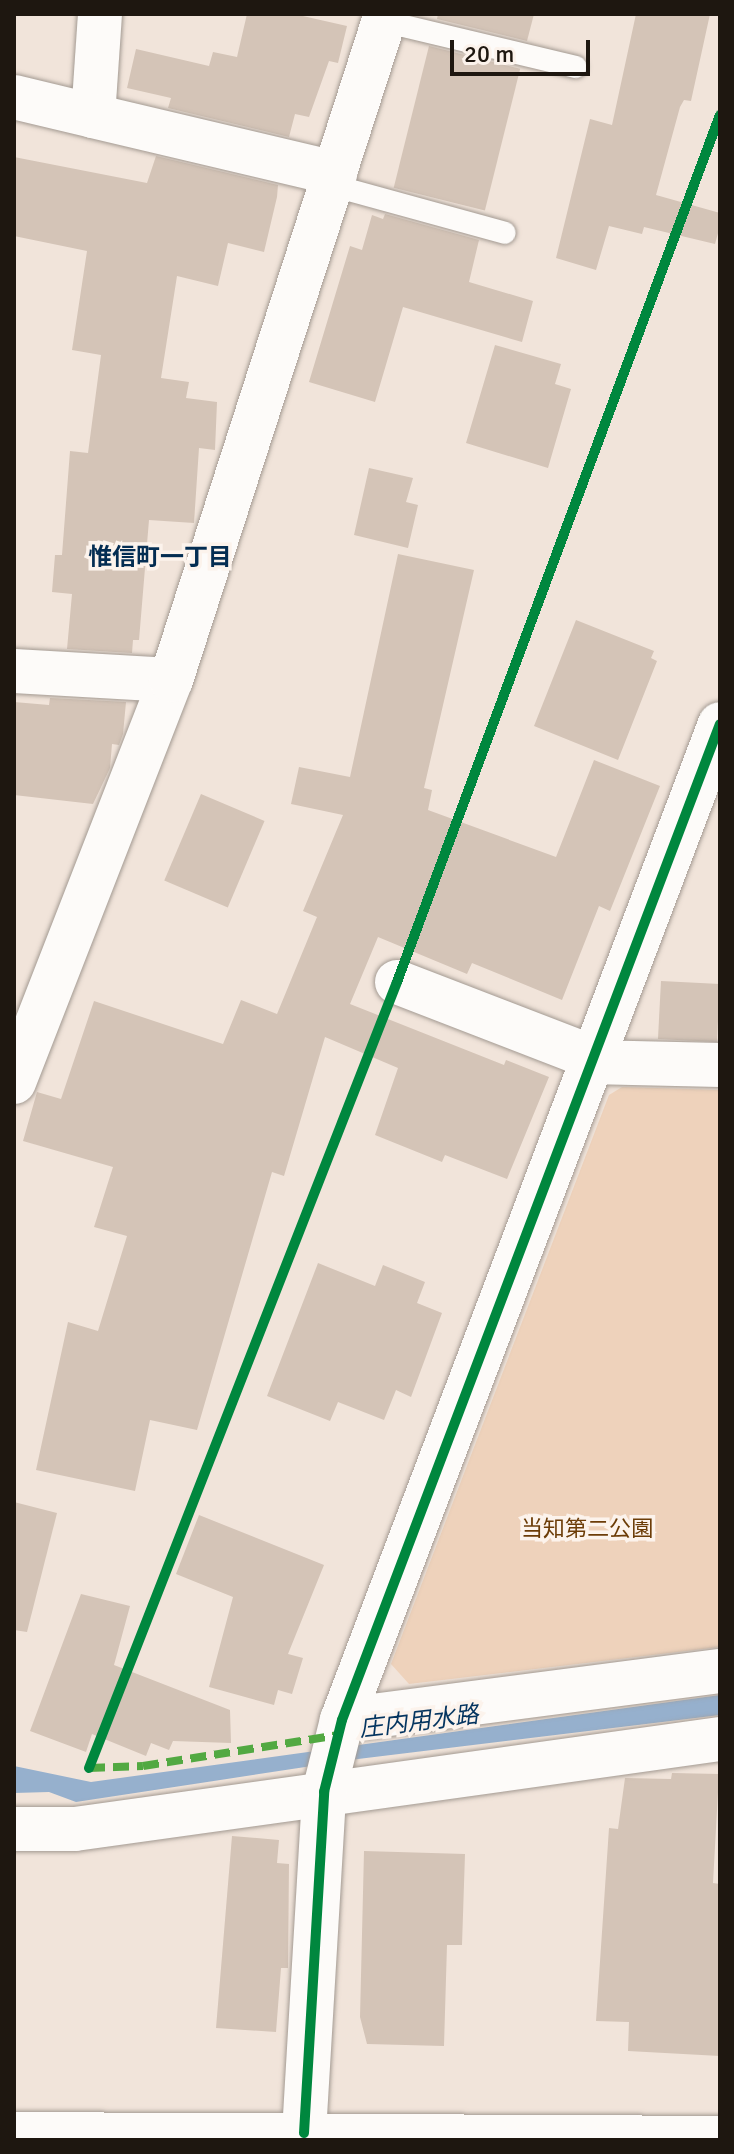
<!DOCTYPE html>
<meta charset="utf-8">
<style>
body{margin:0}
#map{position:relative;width:734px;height:2154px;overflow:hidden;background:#f1e4da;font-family:Signika,"Noto Sans JP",sans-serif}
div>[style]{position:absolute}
.green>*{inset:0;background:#eed2bb}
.water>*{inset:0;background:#96b0cd}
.building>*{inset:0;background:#d4c4b7;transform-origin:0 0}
.roads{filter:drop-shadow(0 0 2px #a39a92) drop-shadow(0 0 2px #a39a92)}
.service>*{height:22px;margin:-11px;padding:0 11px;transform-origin:11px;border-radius:11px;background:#fdfbf9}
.minor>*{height:44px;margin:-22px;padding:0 22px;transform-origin:22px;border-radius:22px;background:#fdfbf9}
.tertiary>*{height:44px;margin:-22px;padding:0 22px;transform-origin:22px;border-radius:22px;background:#fdfbf9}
.quiet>*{height:8px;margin-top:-4px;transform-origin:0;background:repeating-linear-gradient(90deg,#52a942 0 16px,transparent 0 24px)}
.cycleway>*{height:10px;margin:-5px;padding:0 5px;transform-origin:5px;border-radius:5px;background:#00873e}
span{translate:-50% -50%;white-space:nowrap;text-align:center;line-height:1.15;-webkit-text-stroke:7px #fcf3ec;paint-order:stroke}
.park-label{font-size:22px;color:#6c3d08}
.neighbourhood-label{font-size:24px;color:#042d52;font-weight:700}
.water-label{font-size:24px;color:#04345f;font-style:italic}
.frame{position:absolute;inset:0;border:16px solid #1e1710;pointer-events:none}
.scale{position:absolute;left:450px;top:40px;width:140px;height:36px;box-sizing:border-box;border:4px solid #1e1710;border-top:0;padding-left:10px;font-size:24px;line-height:28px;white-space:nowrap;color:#1e1710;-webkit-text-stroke:6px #fcf3ec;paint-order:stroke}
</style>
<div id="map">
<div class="green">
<div style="clip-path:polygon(622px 1087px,720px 1090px,720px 1647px,409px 1684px,391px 1664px,609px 1095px)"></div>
</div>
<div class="water">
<div style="clip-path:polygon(720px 1695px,720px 1715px,358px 1759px,76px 1802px,49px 1792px,14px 1793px,14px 1766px,91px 1782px)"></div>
</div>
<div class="building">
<div style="clip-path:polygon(247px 14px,294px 14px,347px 26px,338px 63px,329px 61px,309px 117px,295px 114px,289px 137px,168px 108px,171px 98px,127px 88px,136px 49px,209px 66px,213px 52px,237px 57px)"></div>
<div style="clip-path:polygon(438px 14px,534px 14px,527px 41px,437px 19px)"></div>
<div style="clip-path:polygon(636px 14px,710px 14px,691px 101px,684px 100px,680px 107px,656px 195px,720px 213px,720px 226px,715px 244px,644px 227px,642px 234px,609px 226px,596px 270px,556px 258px,590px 119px,612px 125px)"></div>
<div style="left:429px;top:46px;width:94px;height:146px;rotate:14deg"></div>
<div style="clip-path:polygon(156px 156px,278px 185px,277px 197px,264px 252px,228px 243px,218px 286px,177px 276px,161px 378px,189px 382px,186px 398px,217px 402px,215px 450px,199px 448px,194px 523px,149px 520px,139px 640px,133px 640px,132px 653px,67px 649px,72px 594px,52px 592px,55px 555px,62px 555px,70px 451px,88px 453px,101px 355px,72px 350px,87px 251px,14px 236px,14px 157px,147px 183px)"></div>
<div style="clip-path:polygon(385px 214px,479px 240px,469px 282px,533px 301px,522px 342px,403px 307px,375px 402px,309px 382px,350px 246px,362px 250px,372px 215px,383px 219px)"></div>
<div style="clip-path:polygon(495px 345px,561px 364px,555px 384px,571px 389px,548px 468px,466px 443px)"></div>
<div style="clip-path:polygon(369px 468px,413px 478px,406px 502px,418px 505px,408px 548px,354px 535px)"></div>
<div style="clip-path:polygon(398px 554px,474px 570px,424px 788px,432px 790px,428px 810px,556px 857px,594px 760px,660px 786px,610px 911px,599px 906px,562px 1000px,472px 963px,467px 974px,378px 937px,350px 1004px,504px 1065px,506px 1060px,549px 1077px,507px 1179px,445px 1155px,442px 1162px,375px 1135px,398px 1068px,325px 1037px,284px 1176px,272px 1172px,197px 1430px,150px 1420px,135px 1491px,36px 1470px,68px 1322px,98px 1331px,127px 1236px,94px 1227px,113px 1167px,23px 1141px,37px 1092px,61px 1099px,94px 1001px,223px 1044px,241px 1000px,277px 1014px,317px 917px,303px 911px,343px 815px,291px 804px,299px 767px,350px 777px)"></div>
<div style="clip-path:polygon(576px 620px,654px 651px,651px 658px,657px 661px,618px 760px,534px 726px)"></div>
<div style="clip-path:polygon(50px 698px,126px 702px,123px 734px,119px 745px,112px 744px,110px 768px,93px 804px,14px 795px,14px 702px,49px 705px)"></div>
<div style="left:201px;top:794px;width:69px;height:94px;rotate:23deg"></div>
<div style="left:661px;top:981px;width:59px;height:58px;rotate:3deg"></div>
<div style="clip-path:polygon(318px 1263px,375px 1286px,383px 1265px,425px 1282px,417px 1303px,442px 1313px,411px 1397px,396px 1390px,384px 1420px,338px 1402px,330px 1421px,267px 1396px)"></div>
<div style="clip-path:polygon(14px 1502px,57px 1513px,27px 1632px,14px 1630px)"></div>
<div style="clip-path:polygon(199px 1515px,324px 1565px,288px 1654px,303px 1658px,292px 1694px,278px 1690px,274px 1705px,209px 1687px,233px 1597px,176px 1574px)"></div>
<div style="clip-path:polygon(81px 1594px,130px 1606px,114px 1665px,230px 1710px,231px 1743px,173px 1741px,169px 1750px,151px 1743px,146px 1756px,92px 1734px,86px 1752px,30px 1731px)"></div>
<div style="clip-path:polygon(672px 1773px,719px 1774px,713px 1883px,720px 1884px,720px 2056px,628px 2051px,629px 2022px,596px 2021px,609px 1828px,618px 1829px,625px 1778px,671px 1779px)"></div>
<div style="clip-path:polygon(232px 1836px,279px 1840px,277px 1863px,289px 1864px,288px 1968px,281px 1968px,276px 2032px,216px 2028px)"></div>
<div style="clip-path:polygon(364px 1851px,465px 1854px,462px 1945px,447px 1945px,444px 2046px,367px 2044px,360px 2017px)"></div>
</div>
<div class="roads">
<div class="service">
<div style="left:383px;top:21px;width:198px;rotate:13.4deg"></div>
<div style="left:331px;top:185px;width:180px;rotate:15.4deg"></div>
</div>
<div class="minor">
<div style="left:100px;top:14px;width:102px;rotate:93.9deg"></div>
<div style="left:93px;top:116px;width:249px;rotate:13.3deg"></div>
<div style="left:14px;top:97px;width:81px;rotate:13.5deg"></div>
<div style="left:14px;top:671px;width:157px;rotate:3.3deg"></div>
<div style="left:397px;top:982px;width:208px;rotate:21.1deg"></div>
<div style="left:589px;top:1062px;width:131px;rotate:1.3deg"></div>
<div style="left:14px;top:1082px;width:432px;rotate:-68.7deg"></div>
<div style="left:171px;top:680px;width:700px;rotate:-72.11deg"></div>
<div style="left:342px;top:1720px;width:381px;rotate:-7.4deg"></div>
<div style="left:14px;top:1829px;width:61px"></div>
<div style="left:75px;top:1829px;width:651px;rotate:-7.94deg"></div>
<div style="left:304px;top:2133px;width:342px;rotate:-86.6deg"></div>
<div style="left:324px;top:1792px;width:74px;rotate:-76deg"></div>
<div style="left:342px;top:1720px;width:1065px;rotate:-69.22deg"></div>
</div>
<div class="tertiary">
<div style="left:14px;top:2134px;width:706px;rotate:0.32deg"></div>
</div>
</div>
<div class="quiet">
<div style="left:89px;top:1768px;width:54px;rotate:-2.1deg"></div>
<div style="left:143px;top:1766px;width:198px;rotate:-9deg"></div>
</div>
<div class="cycleway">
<div style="left:89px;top:1768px;width:844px;rotate:-68.6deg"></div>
<div style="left:397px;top:982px;width:925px;rotate:-69.57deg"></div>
<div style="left:304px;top:2133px;width:342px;rotate:-86.6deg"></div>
<div style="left:324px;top:1792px;width:74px;rotate:-76deg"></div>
<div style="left:342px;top:1720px;width:1065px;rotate:-69.22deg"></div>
</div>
<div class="park-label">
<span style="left:587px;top:1529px">当知第二公園</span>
</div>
<div class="neighbourhood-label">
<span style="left:160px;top:558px">惟信町一丁目</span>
</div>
<div class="water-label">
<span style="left:419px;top:1722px;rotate:-7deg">庄内用水路</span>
</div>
<div class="frame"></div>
<div class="scale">20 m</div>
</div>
